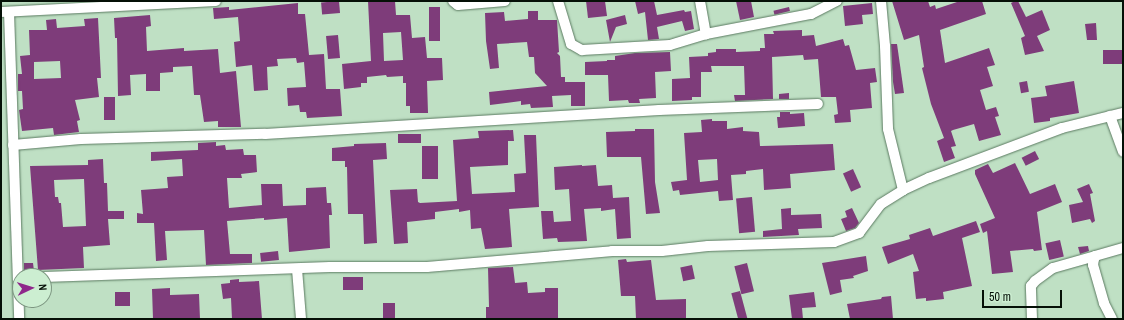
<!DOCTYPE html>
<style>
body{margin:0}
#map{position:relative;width:1124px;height:320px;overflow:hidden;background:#bfe0c4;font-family:"Archivo Narrow",sans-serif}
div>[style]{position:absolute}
.building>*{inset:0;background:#7e3c7a;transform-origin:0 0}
.roads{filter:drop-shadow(0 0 1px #5b7a61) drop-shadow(0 0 1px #5b7a61)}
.street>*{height:10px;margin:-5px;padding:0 5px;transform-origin:5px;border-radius:5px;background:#fff}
span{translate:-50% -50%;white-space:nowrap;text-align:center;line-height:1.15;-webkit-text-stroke:4px #cceed1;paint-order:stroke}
.frame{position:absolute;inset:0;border:2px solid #051007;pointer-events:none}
.north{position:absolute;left:12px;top:268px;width:40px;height:40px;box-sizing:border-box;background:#cceed1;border:1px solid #7c9580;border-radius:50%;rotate:86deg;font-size:11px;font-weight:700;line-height:16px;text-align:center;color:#051007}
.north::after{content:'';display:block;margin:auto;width:14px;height:18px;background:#8f278b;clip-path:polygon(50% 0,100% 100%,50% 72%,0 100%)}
.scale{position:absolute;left:982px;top:290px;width:80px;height:18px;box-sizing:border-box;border:2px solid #051007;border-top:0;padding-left:5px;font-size:12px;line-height:14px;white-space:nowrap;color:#051007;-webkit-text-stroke:3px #cceed1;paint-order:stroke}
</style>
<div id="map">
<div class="building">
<div style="left:339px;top:1px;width:12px;height:18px;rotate:85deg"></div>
<div style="clip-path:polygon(evenodd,368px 1px,395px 1px,396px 15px,410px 15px,412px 38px,425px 37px,427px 58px,442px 58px,443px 80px,427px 81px,428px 113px,410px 113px,410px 106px,406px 106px,406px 83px,403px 83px,403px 76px,387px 77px,386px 75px,367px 77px,367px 83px,361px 83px,361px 87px,344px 89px,342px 64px,371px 61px,368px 1px,401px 32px,403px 60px,384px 61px,383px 33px,401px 32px)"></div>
<div style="clip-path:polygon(586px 1px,605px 1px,607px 16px,588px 18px)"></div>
<div style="clip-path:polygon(635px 1px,654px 1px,657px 15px,684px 10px,685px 12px,691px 11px,694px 29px,685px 31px,682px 21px,657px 27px,659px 39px,648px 40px,645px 12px,638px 14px)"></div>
<div style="clip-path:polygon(736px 1px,751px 1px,754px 17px,740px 20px)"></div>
<div style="clip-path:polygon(892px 1px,928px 1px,930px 7px,935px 5px,936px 9px,960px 1px,982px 1px,986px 14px,940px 30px,945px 63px,989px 48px,995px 65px,987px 67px,993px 86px,980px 90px,986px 110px,996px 107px,999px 116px,995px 117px,1001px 135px,979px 141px,974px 124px,953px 130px,951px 131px,956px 146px,951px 147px,955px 158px,944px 162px,937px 141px,944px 138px,931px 104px,922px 68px,924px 67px,919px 35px,904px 40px)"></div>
<div style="clip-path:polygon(1015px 1px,1018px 1px,1026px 17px,1042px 10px,1050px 30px,1037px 36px,1044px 51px,1025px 55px,1021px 38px,1025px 36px,1011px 3px)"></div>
<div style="clip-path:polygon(298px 3px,298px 14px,305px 14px,309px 55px,324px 54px,326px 89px,340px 89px,342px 116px,307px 118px,306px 112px,300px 112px,299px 105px,288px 106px,287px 88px,306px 87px,304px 62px,297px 63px,296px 58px,277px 59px,278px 66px,267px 67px,268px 90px,254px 91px,252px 65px,236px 67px,234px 42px,240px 41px,238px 17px,214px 19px,213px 8px,229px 7px,229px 10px)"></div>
<div style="clip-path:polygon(872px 3px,873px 14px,862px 15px,863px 24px,845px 26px,843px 6px)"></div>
<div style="left:429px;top:7px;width:11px;height:34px"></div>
<div style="left:789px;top:7px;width:4px;height:16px;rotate:76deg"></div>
<div style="clip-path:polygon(528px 11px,538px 11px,538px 20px,557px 20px,559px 52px,557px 53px,560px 56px,561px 77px,565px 77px,565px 82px,585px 82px,585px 106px,571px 106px,571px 95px,552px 96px,553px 107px,531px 108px,530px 104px,521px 105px,521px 101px,490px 105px,489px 92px,547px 86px,535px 73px,534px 57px,529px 57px,527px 42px,497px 44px,499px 68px,490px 69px,486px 41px,485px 13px,504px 12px,505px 21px,528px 19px)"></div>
<div style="clip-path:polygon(150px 15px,151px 26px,146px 27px,147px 51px,184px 48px,184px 51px,218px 49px,220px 73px,236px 71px,241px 127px,218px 127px,218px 121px,204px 122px,200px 95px,194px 95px,192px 66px,173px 67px,173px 72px,160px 73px,160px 91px,146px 91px,146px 74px,130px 75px,131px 95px,118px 96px,117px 38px,115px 38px,114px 18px)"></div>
<div style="clip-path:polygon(625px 15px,627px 24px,616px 27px,610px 42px,606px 20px)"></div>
<div style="clip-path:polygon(evenodd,98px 18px,101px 78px,97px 78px,99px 97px,75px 100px,80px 120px,77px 121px,79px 132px,54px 135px,53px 128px,22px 131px,19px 110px,23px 109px,22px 91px,18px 91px,18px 74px,22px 74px,20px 56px,30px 55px,29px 30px,47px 30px,46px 20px,56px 19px,57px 28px,85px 26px,84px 19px,98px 18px,60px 61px,61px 78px,34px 79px,34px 62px,60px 61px)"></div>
<div style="clip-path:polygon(1096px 23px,1097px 40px,1087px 40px,1085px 24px)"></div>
<div style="clip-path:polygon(802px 30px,802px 36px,814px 35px,816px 46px,843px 39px,845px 46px,849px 45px,856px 70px,875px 68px,877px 82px,870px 83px,872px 108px,850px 110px,851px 122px,835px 123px,834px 115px,838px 114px,836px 97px,821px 97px,818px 59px,804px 60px,803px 55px,772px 57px,773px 99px,735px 101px,734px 95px,745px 95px,744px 66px,711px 66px,712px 72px,701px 72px,701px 97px,692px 97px,692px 100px,672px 101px,672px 79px,690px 78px,689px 57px,708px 56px,708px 53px,716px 52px,716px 49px,736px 49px,736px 52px,760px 51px,760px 48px,765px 48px,764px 34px,774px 34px,773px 31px)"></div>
<div style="left:338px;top:35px;width:23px;height:12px;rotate:85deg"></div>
<div style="clip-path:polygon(891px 44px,897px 44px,904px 93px,895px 94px,893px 82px)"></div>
<div style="left:1123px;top:50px;width:14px;height:20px;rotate:90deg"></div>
<div style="clip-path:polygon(670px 52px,671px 71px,655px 72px,656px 98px,639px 99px,640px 103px,629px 103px,628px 100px,609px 101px,608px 75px,585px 75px,585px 62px,607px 61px,607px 60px,615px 60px,615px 56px,635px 53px)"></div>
<div style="left:1027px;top:81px;width:11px;height:8px;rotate:80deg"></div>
<div style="clip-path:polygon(1074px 81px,1079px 113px,1050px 118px,1050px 121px,1034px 123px,1031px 98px,1047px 96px,1045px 86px)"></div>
<div style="clip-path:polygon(789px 93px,789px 99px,779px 99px,779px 94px)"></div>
<div style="left:104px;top:97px;width:11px;height:23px"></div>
<div style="clip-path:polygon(780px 112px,790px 112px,790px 114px,804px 113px,805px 126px,778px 128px,777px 117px,780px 117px)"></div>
<div style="clip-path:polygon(evenodd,712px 119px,712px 121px,727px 121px,727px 129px,743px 127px,743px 131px,759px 132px,760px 146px,833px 144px,835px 170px,790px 174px,791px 188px,764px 190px,763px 169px,746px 171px,746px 174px,731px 175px,733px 200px,719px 201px,718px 191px,680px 195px,679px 190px,673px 191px,671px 182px,687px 180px,684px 133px,702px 132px,701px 120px,712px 119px,717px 159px,718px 180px,700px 182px,698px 160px,717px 159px)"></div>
<div style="clip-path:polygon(635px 129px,654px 129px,655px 182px,660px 213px,646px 214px,641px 157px,607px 157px,606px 132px,635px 131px)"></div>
<div style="clip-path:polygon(513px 130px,514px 141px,508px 141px,508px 165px,470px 167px,472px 194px,515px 192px,514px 174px,526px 173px,524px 135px,536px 135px,539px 207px,509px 209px,512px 247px,485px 249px,481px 228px,471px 229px,470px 210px,459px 212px,459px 209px,435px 212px,435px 219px,407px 222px,408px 243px,394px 244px,390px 190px,417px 189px,418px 202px,420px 203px,457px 201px,453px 140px,479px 138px,478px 131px)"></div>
<div style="left:398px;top:134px;width:23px;height:9px"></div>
<div style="clip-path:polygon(216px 142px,216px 146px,225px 145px,226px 150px,243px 149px,244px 155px,256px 155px,257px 172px,241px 174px,242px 178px,227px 178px,229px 208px,262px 205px,261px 184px,282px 184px,283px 206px,306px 205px,306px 188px,326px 187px,327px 203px,331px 203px,332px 215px,329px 215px,330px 248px,289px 252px,287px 218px,264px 220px,264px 218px,227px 221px,230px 254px,252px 254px,252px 263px,206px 265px,204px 230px,165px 231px,167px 260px,156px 261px,154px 223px,137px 223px,137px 213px,143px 214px,141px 190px,168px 188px,167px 177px,183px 176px,182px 159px,151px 161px,151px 152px,198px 150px,198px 143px)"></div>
<div style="clip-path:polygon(386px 143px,387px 159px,373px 160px,377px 243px,364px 244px,363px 214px,348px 214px,347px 167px,345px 167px,345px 161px,332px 161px,332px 148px,354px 146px,354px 144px)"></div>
<div style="left:422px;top:146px;width:16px;height:33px"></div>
<div style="left:1035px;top:151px;width:9px;height:15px;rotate:63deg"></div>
<div style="clip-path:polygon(evenodd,103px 159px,104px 183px,107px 183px,108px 211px,124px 211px,124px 219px,108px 219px,110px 245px,83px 247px,84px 268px,38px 270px,30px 166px,88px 165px,88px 160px,103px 159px,84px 179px,86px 226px,63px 227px,61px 203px,59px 203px,58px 197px,55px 197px,54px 180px,84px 179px)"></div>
<div style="clip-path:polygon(1015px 163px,1030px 194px,1055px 184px,1062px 202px,1037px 212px,1042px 250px,1034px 251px,1033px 249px,1010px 251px,1013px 272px,992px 274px,987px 231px,983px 233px,980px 224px,995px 218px,975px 174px,975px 170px,988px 164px,993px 173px)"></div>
<div style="clip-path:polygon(582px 165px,582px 166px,596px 165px,598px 186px,612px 185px,613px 198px,629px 197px,631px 238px,617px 239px,615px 209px,601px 211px,601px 208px,584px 209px,587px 241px,558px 242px,557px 238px,543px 239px,541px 211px,553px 211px,554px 222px,571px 221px,569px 189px,555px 190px,554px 167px)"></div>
<div style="left:853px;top:169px;width:20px;height:11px;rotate:66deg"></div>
<div style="clip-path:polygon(1089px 184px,1093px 193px,1090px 194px,1095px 221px,1092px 223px,1090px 219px,1072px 223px,1069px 205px,1083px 202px,1077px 189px)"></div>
<div style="left:752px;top:197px;width:35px;height:16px;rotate:85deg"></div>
<div style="clip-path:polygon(791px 208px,791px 215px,821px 214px,822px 228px,798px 229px,799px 235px,763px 237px,763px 231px,782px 229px,781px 209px)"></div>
<div style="clip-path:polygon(852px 208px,859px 223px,855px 228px,846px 231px,841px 219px,847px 217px,845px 211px)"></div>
<div style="clip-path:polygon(976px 221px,980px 232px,962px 238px,972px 286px,943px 292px,944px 299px,926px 301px,926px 298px,916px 299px,913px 272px,919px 271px,913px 254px,888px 264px,882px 247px,910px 239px,909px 235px,930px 228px,933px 236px)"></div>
<div style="left:1060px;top:240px;width:17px;height:15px;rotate:77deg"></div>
<div style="clip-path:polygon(1088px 246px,1089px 251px,1080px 254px,1078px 247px)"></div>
<div style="left:278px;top:251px;width:9px;height:18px;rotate:84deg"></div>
<div style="clip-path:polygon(866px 256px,868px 271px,853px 276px,854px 278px,840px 280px,842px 292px,830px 295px,822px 263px)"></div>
<div style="clip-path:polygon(626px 259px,627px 262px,651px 260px,656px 300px,686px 299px,686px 319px,636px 319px,635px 296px,621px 296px,618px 260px)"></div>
<div style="clip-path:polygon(24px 263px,33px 263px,34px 271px,24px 272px)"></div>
<div style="left:747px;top:263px;width:29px;height:13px;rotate:76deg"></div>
<div style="left:692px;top:265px;width:14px;height:12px;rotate:78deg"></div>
<div style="clip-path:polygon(513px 267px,515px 283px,527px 282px,528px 293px,545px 292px,545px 288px,558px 288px,558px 319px,486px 319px,486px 307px,489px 307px,488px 268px)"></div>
<div style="left:343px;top:277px;width:20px;height:13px"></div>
<div style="clip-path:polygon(239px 279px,239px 282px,259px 281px,262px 319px,232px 319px,231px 298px,223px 299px,221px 284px,230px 283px,230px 280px)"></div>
<div style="clip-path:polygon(170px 288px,170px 295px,199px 294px,200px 319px,153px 319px,152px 289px)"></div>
<div style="left:740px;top:291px;width:28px;height:9px;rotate:75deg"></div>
<div style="left:130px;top:292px;width:14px;height:15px;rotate:90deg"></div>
<div style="clip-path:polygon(814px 292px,816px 307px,802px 308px,803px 319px,792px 319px,789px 295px)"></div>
<div style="clip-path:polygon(891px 296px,893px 319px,850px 319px,847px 304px,881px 299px,882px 297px)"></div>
<div style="left:395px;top:303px;width:16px;height:12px;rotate:90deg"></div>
</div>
<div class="roads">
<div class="street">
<div style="left:453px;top:1px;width:6px;rotate:39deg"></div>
<div style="left:458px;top:5px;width:47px;rotate:-4.9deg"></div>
<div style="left:558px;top:1px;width:45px;rotate:73.2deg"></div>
<div style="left:571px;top:44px;width:13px;rotate:29deg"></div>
<div style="left:582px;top:50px;width:88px;rotate:-3.3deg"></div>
<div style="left:670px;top:45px;width:38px;rotate:-17deg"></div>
<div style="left:706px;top:34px;width:107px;rotate:-10.8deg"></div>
<div style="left:811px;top:14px;width:29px;rotate:-27deg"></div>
<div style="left:700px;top:1px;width:34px;rotate:80deg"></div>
<div style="left:881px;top:1px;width:45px;rotate:84.9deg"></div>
<div style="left:885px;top:46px;width:83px;rotate:87.9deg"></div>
<div style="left:888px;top:129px;width:63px;rotate:76.2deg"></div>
<div style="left:1px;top:12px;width:215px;rotate:-2.9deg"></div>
<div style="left:9px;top:12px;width:307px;rotate:88.1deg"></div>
<div style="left:1110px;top:116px;width:38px;rotate:70deg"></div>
<div style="left:13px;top:145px;width:68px;rotate:-5deg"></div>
<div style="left:81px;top:139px;width:184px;rotate:-1.6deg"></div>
<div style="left:265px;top:134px;width:395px;rotate:-3.5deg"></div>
<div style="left:659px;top:110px;width:159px;rotate:-2.2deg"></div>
<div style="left:297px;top:269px;width:50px;rotate:85.4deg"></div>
<div style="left:44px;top:277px;width:286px;rotate:-2deg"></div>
<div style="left:330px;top:267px;width:97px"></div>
<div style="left:427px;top:267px;width:186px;rotate:-4.9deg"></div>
<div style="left:612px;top:251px;width:50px"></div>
<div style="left:662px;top:251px;width:46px;rotate:-6.2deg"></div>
<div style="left:708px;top:246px;width:126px;rotate:-1.8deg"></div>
<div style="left:834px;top:242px;width:27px;rotate:-20deg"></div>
<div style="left:859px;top:233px;width:36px;rotate:-53deg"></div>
<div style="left:881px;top:204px;width:26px;rotate:-32deg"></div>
<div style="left:903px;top:190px;width:29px;rotate:-25deg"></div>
<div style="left:929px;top:178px;width:142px;rotate:-20.6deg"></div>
<div style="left:1062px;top:128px;width:63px;rotate:-13.8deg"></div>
<div style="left:1032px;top:319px;width:33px;rotate:-92deg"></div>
<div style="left:1031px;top:286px;width:6px;rotate:-51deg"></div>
<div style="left:1035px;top:281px;width:22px;rotate:-36deg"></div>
<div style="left:1053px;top:268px;width:44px;rotate:-15.9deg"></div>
<div style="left:1112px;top:319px;width:18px;rotate:-117deg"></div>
<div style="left:1104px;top:303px;width:40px;rotate:-106deg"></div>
<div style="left:1093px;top:265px;width:6px;rotate:-81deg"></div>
<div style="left:1094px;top:259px;width:3px;rotate:-72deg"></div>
<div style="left:1095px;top:256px;width:29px;rotate:-16deg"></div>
</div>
</div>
<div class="frame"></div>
<div class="north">N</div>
<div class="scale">50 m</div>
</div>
